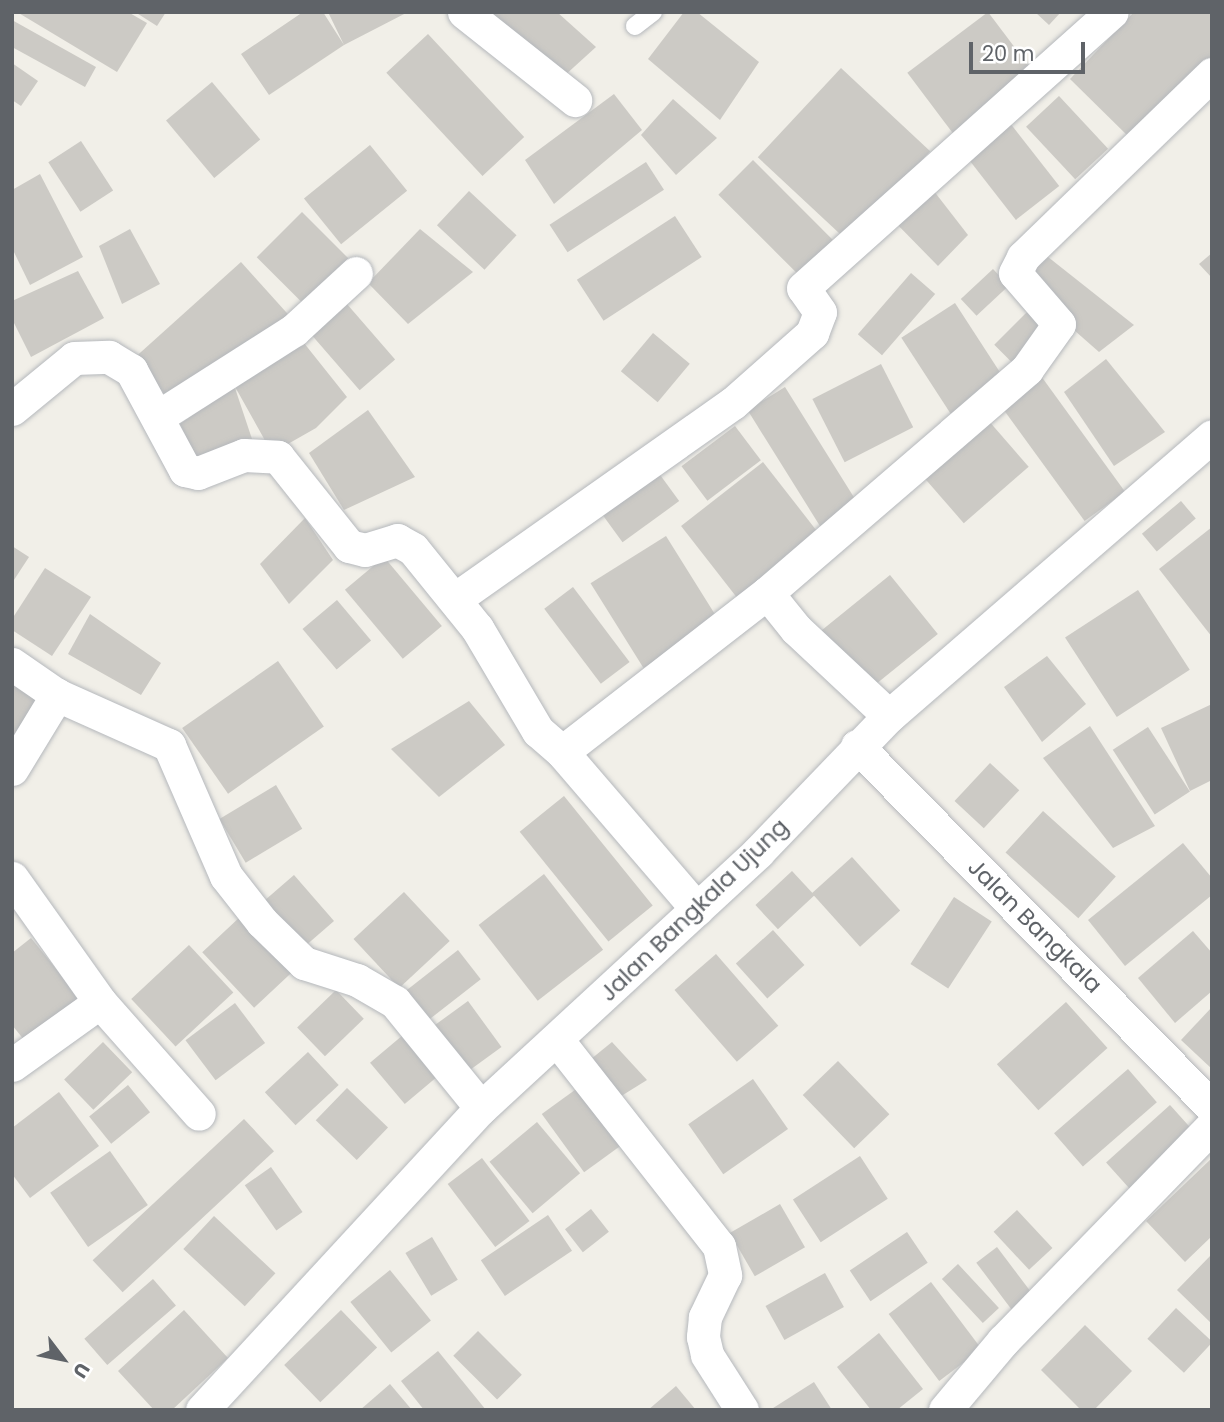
<!DOCTYPE html>
<style>
body{margin:0}
#map{position:relative;width:1224px;height:1422px;overflow:hidden;background:#f1efe8;font-family:Poppins,sans-serif}
div>[style]{position:absolute}
.building>*{inset:0;background:#cccac5;transform-origin:0 0}
.roads{filter:drop-shadow(0 0 2px #b5b8bc) drop-shadow(0 0 2px #b5b8bc)}
.service>*{height:18px;margin:-9px;padding:0 9px;transform-origin:9px;border-radius:9px;background:#fff}
.minor>*{height:33px;margin:-16.5px;padding:0 16.5px;transform-origin:16.5px;border-radius:16.5px;background:#fff}
span{translate:-50% -50%;white-space:nowrap;text-align:center;line-height:1.15;-webkit-text-stroke:6px #fff;paint-order:stroke}
.street-label{font-size:23px;color:#5f6368}
.frame{position:absolute;inset:0;border:14px solid #5f6368;pointer-events:none}
.north{position:absolute;left:28px;top:1324px;width:70px;height:70px;-webkit-text-stroke:5px #fff;paint-order:stroke;rotate:122deg;font-size:19px;font-weight:700;line-height:28px;text-align:center;color:#5f6368}
.north::after{content:'';display:block;margin:auto;width:24px;height:32px;background:#5f6368;clip-path:polygon(50% 0,100% 100%,50% 72%,0 100%)}
.scale{position:absolute;left:969px;top:42px;width:116px;height:32px;box-sizing:border-box;border:4px solid #5f6368;border-top:0;padding-left:9px;font-size:21px;line-height:24px;white-space:nowrap;color:#5f6368;-webkit-text-stroke:5px #fff;paint-order:stroke}
</style>
<div id="map">
<div class="building">
<div style="clip-path:polygon(17px 12px,128px 12px,147px 23px,117px 72px)"></div>
<div style="clip-path:polygon(135px 12px,166px 12px,157px 26px)"></div>
<div style="clip-path:polygon(303px 12px,323px 12px,344px 45px,328px 12px,408px 12px,344px 45px,269px 95px,241px 54px)"></div>
<div style="clip-path:polygon(477px 12px,557px 12px,596px 47px,563px 77px)"></div>
<div style="clip-path:polygon(684px 12px,697px 12px,759px 62px,720px 120px,648px 59px)"></div>
<div style="left:988px;top:12px;width:81px;height:101px;rotate:53deg"></div>
<div style="clip-path:polygon(1035px 12px,1061px 12px,1049px 25px)"></div>
<div style="clip-path:polygon(1134px 12px,1212px 13px,1212px 63px,1135px 143px,1070px 79px)"></div>
<div style="clip-path:polygon(12px 20px,96px 67px,85px 87px,12px 47px)"></div>
<div style="left:428px;top:34px;width:141px;height:57px;rotate:47deg"></div>
<div style="clip-path:polygon(12px 63px,38px 81px,21px 106px,12px 100px)"></div>
<div style="left:841px;top:68px;width:122px;height:122px;rotate:43deg"></div>
<div style="left:212px;top:82px;width:75px;height:60px;rotate:50deg"></div>
<div style="clip-path:polygon(614px 94px,642px 130px,554px 204px,525px 160px)"></div>
<div style="left:1059px;top:96px;width:72px;height:45px;rotate:47deg"></div>
<div style="clip-path:polygon(673px 99px,717px 138px,676px 175px,641px 135px)"></div>
<div style="left:1010px;top:123px;width:80px;height:55px;rotate:52deg"></div>
<div style="left:81px;top:141px;width:59px;height:39px;rotate:57deg"></div>
<div style="left:370px;top:145px;width:59px;height:85px;rotate:51deg"></div>
<div style="left:753px;top:160px;width:113px;height:49px;rotate:45deg"></div>
<div style="left:646px;top:162px;width:33px;height:115px;rotate:57deg"></div>
<div style="clip-path:polygon(40px 174px,83px 257px,30px 285px,12px 248px,12px 190px)"></div>
<div style="clip-path:polygon(923px 177px,968px 235px,938px 266px,889px 216px)"></div>
<div style="left:469px;top:191px;width:65px;height:47px;rotate:43deg"></div>
<div style="left:302px;top:212px;width:68px;height:64px;rotate:45deg"></div>
<div style="left:675px;top:216px;width:49px;height:117px;rotate:57deg"></div>
<div style="clip-path:polygon(130px 229px,160px 284px,122px 304px,99px 246px)"></div>
<div style="clip-path:polygon(420px 229px,473px 272px,408px 324px,368px 283px)"></div>
<div style="clip-path:polygon(1043px 253px,1134px 325px,1099px 352px,1017px 280px)"></div>
<div style="clip-path:polygon(1212px 253px,1212px 278px,1199px 264px)"></div>
<div style="left:241px;top:262px;width:77px;height:145px;rotate:48deg"></div>
<div style="left:993px;top:269px;width:23px;height:44px;rotate:47deg"></div>
<div style="clip-path:polygon(78px 271px,104px 318px,31px 357px,12px 319px,12px 301px)"></div>
<div style="left:911px;top:273px;width:32px;height:81px;rotate:41deg"></div>
<div style="left:340px;top:296px;width:84px;height:47px;rotate:49deg"></div>
<div style="left:955px;top:303px;width:93px;height:64px;rotate:57deg"></div>
<div style="left:1036px;top:303px;width:38px;height:59px;rotate:45deg"></div>
<div style="left:653px;top:333px;width:48px;height:50px;rotate:40deg"></div>
<div style="clip-path:polygon(300px 338px,347px 397px,316px 428px,272px 453px,234px 385px,255px 448px,200px 468px,180px 424px)"></div>
<div style="clip-path:polygon(1106px 359px,1165px 432px,1114px 466px,1064px 392px)"></div>
<div style="left:881px;top:364px;width:71px;height:77px;rotate:63deg"></div>
<div style="left:1041px;top:376px;width:143px;height:50px;rotate:54deg"></div>
<div style="left:785px;top:387px;width:141px;height:44px;rotate:58deg"></div>
<div style="clip-path:polygon(368px 410px,415px 477px,344px 510px,309px 453px)"></div>
<div style="left:988px;top:420px;width:62px;height:86px;rotate:49deg"></div>
<div style="left:735px;top:426px;width:43px;height:67px;rotate:53deg"></div>
<div style="left:763px;top:462px;width:90px;height:104px;rotate:52deg"></div>
<div style="left:658px;top:472px;width:36px;height:70px;rotate:54deg"></div>
<div style="left:1181px;top:501px;width:23px;height:51px;rotate:50deg"></div>
<div style="clip-path:polygon(305px 518px,333px 560px,289px 604px,260px 564px)"></div>
<div style="clip-path:polygon(1212px 527px,1212px 637px,1159px 569px)"></div>
<div style="left:666px;top:536px;width:100px;height:89px;rotate:58deg"></div>
<div style="clip-path:polygon(12px 546px,29px 557px,12px 583px)"></div>
<div style="left:384px;top:557px;width:90px;height:51px;rotate:50deg"></div>
<div style="clip-path:polygon(45px 568px,91px 597px,52px 656px,12px 630px,12px 619px)"></div>
<div style="left:890px;top:575px;width:76px;height:89px;rotate:51deg"></div>
<div style="left:573px;top:587px;width:94px;height:36px;rotate:53deg"></div>
<div style="left:1138px;top:590px;width:95px;height:87px;rotate:57deg"></div>
<div style="left:337px;top:600px;width:53px;height:45px;rotate:50deg"></div>
<div style="clip-path:polygon(90px 614px,161px 663px,141px 695px,68px 654px)"></div>
<div style="clip-path:polygon(1047px 656px,1086px 704px,1042px 742px,1004px 687px)"></div>
<div style="left:278px;top:661px;width:80px;height:117px;rotate:55deg"></div>
<div style="clip-path:polygon(12px 685px,37px 698px,12px 742px)"></div>
<div style="clip-path:polygon(469px 701px,505px 745px,439px 797px,391px 749px)"></div>
<div style="clip-path:polygon(1212px 704px,1212px 780px,1190px 791px,1161px 728px)"></div>
<div style="clip-path:polygon(1090px 726px,1155px 826px,1113px 848px,1043px 758px)"></div>
<div style="left:1148px;top:727px;width:77px;height:42px;rotate:57deg"></div>
<div style="left:990px;top:763px;width:40px;height:52px;rotate:43deg"></div>
<div style="left:276px;top:785px;width:51px;height:66px;rotate:59deg"></div>
<div style="left:564px;top:796px;width:141px;height:57px;rotate:51deg"></div>
<div style="left:1043px;top:811px;width:98px;height:56px;rotate:42deg"></div>
<div style="clip-path:polygon(1183px 843px,1212px 878px,1212px 895px,1125px 966px,1088px 920px)"></div>
<div style="left:852px;top:857px;width:72px;height:54px;rotate:48deg"></div>
<div style="left:792px;top:871px;width:33px;height:50px;rotate:47deg"></div>
<div style="left:544px;top:874px;width:96px;height:83px;rotate:52deg"></div>
<div style="left:294px;top:875px;width:61px;height:39px;rotate:49deg"></div>
<div style="left:404px;top:892px;width:67px;height:69px;rotate:47deg"></div>
<div style="left:954px;top:897px;width:45px;height:80px;rotate:33deg"></div>
<div style="left:241px;top:916px;width:76px;height:53px;rotate:47deg"></div>
<div style="left:773px;top:930px;width:47px;height:50px;rotate:48deg"></div>
<div style="clip-path:polygon(1193px 931px,1212px 953px,1212px 991px,1175px 1023px,1138px 978px)"></div>
<div style="clip-path:polygon(31px 938px,83px 1002px,29px 1046px,12px 1025px,12px 953px)"></div>
<div style="left:189px;top:945px;width:65px;height:79px;rotate:47deg"></div>
<div style="left:458px;top:950px;width:37px;height:66px;rotate:52deg"></div>
<div style="left:716px;top:954px;width:95px;height:55px;rotate:49deg"></div>
<div style="left:336px;top:990px;width:40px;height:54px;rotate:46deg"></div>
<div style="left:468px;top:1001px;width:57px;height:45px;rotate:54deg"></div>
<div style="left:1066px;top:1002px;width:62px;height:93px;rotate:48deg"></div>
<div style="left:235px;top:1003px;width:50px;height:62px;rotate:53deg"></div>
<div style="clip-path:polygon(1212px 1007px,1212px 1069px,1181px 1040px)"></div>
<div style="left:403px;top:1035px;width:54px;height:43px;rotate:50deg"></div>
<div style="left:103px;top:1042px;width:42px;height:54px;rotate:46deg"></div>
<div style="clip-path:polygon(612px 1042px,647px 1080px,610px 1103px,580px 1068px)"></div>
<div style="left:308px;top:1052px;width:45px;height:59px;rotate:47deg"></div>
<div style="left:838px;top:1061px;width:74px;height:49px;rotate:46deg"></div>
<div style="left:1128px;top:1069px;width:44px;height:98px;rotate:49deg"></div>
<div style="left:753px;top:1079px;width:61px;height:79px;rotate:55deg"></div>
<div style="left:128px;top:1085px;width:35px;height:50px;rotate:51deg"></div>
<div style="left:579px;top:1087px;width:72px;height:46px;rotate:54deg"></div>
<div style="left:347px;top:1088px;width:57px;height:45px;rotate:44deg"></div>
<div style="clip-path:polygon(59px 1092px,99px 1146px,30px 1198px,12px 1174px,12px 1128px)"></div>
<div style="left:1170px;top:1105px;width:40px;height:86px;rotate:48deg"></div>
<div style="left:244px;top:1119px;width:44px;height:207px;rotate:47deg"></div>
<div style="left:537px;top:1122px;width:67px;height:62px;rotate:50deg"></div>
<div style="left:110px;top:1151px;width:66px;height:73px;rotate:55deg"></div>
<div style="left:860px;top:1156px;width:51px;height:80px;rotate:57deg"></div>
<div style="left:482px;top:1158px;width:79px;height:43px;rotate:53deg"></div>
<div style="clip-path:polygon(1212px 1158px,1212px 1236px,1185px 1262px,1146px 1221px)"></div>
<div style="left:271px;top:1167px;width:55px;height:32px;rotate:55deg"></div>
<div style="left:780px;top:1204px;width:50px;height:58px;rotate:60deg"></div>
<div style="left:591px;top:1209px;width:29px;height:33px;rotate:52deg"></div>
<div style="left:1017px;top:1210px;width:52px;height:32px;rotate:47deg"></div>
<div style="left:548px;top:1215px;width:43px;height:81px;rotate:56deg"></div>
<div style="left:214px;top:1216px;width:84px;height:45px;rotate:43deg"></div>
<div style="left:907px;top:1232px;width:37px;height:69px;rotate:56deg"></div>
<div style="left:432px;top:1237px;width:50px;height:31px;rotate:59deg"></div>
<div style="left:997px;top:1247px;width:59px;height:26px;rotate:53deg"></div>
<div style="clip-path:polygon(1212px 1254px,1212px 1324px,1177px 1290px)"></div>
<div style="left:958px;top:1264px;width:60px;height:22px;rotate:47deg"></div>
<div style="left:390px;top:1270px;width:65px;height:51px;rotate:51deg"></div>
<div style="left:825px;top:1273px;width:39px;height:68px;rotate:61deg"></div>
<div style="left:153px;top:1279px;width:35px;height:91px;rotate:49deg"></div>
<div style="left:931px;top:1282px;width:84px;height:53px;rotate:53deg"></div>
<div style="left:1176px;top:1308px;width:50px;height:42px;rotate:43deg"></div>
<div style="clip-path:polygon(184px 1310px,228px 1358px,172px 1410px,154px 1410px,118px 1371px)"></div>
<div style="left:341px;top:1310px;width:52px;height:79px;rotate:46deg"></div>
<div style="clip-path:polygon(1085px 1325px,1132px 1371px,1094px 1410px,1081px 1410px,1041px 1370px)"></div>
<div style="left:478px;top:1331px;width:62px;height:35px;rotate:45deg"></div>
<div style="clip-path:polygon(879px 1333px,923px 1389px,897px 1410px,871px 1410px,837px 1367px)"></div>
<div style="clip-path:polygon(438px 1351px,486px 1410px,424px 1410px,401px 1381px)"></div>
<div style="clip-path:polygon(814px 1382px,832px 1410px,770px 1410px)"></div>
<div style="clip-path:polygon(390px 1384px,412px 1410px,360px 1410px)"></div>
<div style="clip-path:polygon(676px 1386px,696px 1410px,648px 1410px)"></div>
</div>
<div class="roads">
<div class="service">
<div style="left:635px;top:26px;width:23px;rotate:-38deg"></div>
</div>
<div class="minor">
<div style="left:464px;top:12px;width:142px;rotate:38.4deg"></div>
<div style="left:12px;top:409px;width:80px;rotate:-39.4deg"></div>
<div style="left:74px;top:358px;width:35px;rotate:-2deg"></div>
<div style="left:109px;top:357px;width:26px;rotate:31deg"></div>
<div style="left:131px;top:370px;width:114px;rotate:61.6deg"></div>
<div style="left:185px;top:470px;width:13px;rotate:13deg"></div>
<div style="left:198px;top:473px;width:49px;rotate:-21.4deg"></div>
<div style="left:244px;top:455px;width:34px;rotate:3deg"></div>
<div style="left:278px;top:457px;width:114px;rotate:51.4deg"></div>
<div style="left:349px;top:546px;width:16px;rotate:14deg"></div>
<div style="left:365px;top:550px;width:34px;rotate:-17deg"></div>
<div style="left:397px;top:540px;width:18px;rotate:29deg"></div>
<div style="left:413px;top:549px;width:102px;rotate:51deg"></div>
<div style="left:477px;top:628px;width:120px;rotate:59.4deg"></div>
<div style="left:538px;top:731px;width:32px;rotate:41deg"></div>
<div style="left:562px;top:752px;width:259px;rotate:-37.8deg"></div>
<div style="left:767px;top:593px;width:46px;rotate:51.1deg"></div>
<div style="left:796px;top:629px;width:127px;rotate:43.1deg"></div>
<div style="left:159px;top:416px;width:160px;rotate:-32.5deg"></div>
<div style="left:294px;top:330px;width:84px;rotate:-42.6deg"></div>
<div style="left:767px;top:593px;width:343px;rotate:-40.7deg"></div>
<div style="left:1027px;top:369px;width:55px;rotate:-54.6deg"></div>
<div style="left:1059px;top:324px;width:67px;rotate:-130.8deg"></div>
<div style="left:1015px;top:273px;width:18px;rotate:-63deg"></div>
<div style="left:1023px;top:257px;width:263px;rotate:-44.1deg"></div>
<div style="left:455px;top:599px;width:340px;rotate:-35.2deg"></div>
<div style="left:733px;top:403px;width:106px;rotate:-41.5deg"></div>
<div style="left:812px;top:333px;width:22px;rotate:-69deg"></div>
<div style="left:820px;top:312px;width:29px;rotate:-125deg"></div>
<div style="left:803px;top:288px;width:414px;rotate:-41.8deg"></div>
<div style="left:12px;top:664px;width:55px;rotate:34.6deg"></div>
<div style="left:57px;top:695px;width:123px;rotate:24.1deg"></div>
<div style="left:169px;top:745px;width:143px;rotate:66.5deg"></div>
<div style="left:226px;top:876px;width:58px;rotate:52deg"></div>
<div style="left:262px;top:922px;width:59px;rotate:44.3deg"></div>
<div style="left:304px;top:963px;width:56px;rotate:17.8deg"></div>
<div style="left:357px;top:980px;width:44px;rotate:30.1deg"></div>
<div style="left:395px;top:1002px;width:136px;rotate:50.9deg"></div>
<div style="left:857px;top:746px;width:506px;rotate:45.48deg"></div>
<div style="left:562px;top:752px;width:207px;rotate:49.3deg"></div>
<div style="left:12px;top:769px;width:87px;rotate:-58.7deg"></div>
<div style="left:12px;top:878px;width:152px;rotate:54.6deg"></div>
<div style="left:100px;top:1002px;width:149px;rotate:48.5deg"></div>
<div style="left:558px;top:1041px;width:261px;rotate:51.9deg"></div>
<div style="left:719px;top:1246px;width:30px;rotate:78deg"></div>
<div style="left:725px;top:1275px;width:47px;rotate:115.5deg"></div>
<div style="left:705px;top:1317px;width:20px;rotate:96deg"></div>
<div style="left:703px;top:1337px;width:18px;rotate:77deg"></div>
<div style="left:707px;top:1355px;width:65px;rotate:57.5deg"></div>
<div style="left:12px;top:1065px;width:108px;rotate:-35.6deg"></div>
<div style="left:202px;top:1410px;width:411px;rotate:-47.3deg"></div>
<div style="left:481px;top:1108px;width:377px;rotate:-42.7deg"></div>
<div style="left:758px;top:852px;width:189px;rotate:-46.1deg"></div>
<div style="left:889px;top:716px;width:427px;rotate:-40.9deg"></div>
<div style="left:945px;top:1410px;width:90px;rotate:-50deg"></div>
<div style="left:1003px;top:1341px;width:300px;rotate:-45.8deg"></div>
</div>
</div>
<div class="street-label">
<span style="left:694px;top:910px;rotate:-44deg">Jalan Bangkala Ujung</span>
<span style="left:1035px;top:926px;rotate:45deg">Jalan Bangkala</span>
</div>
<div class="frame"></div>
<div class="north">U</div>
<div class="scale">20 m</div>
</div>
